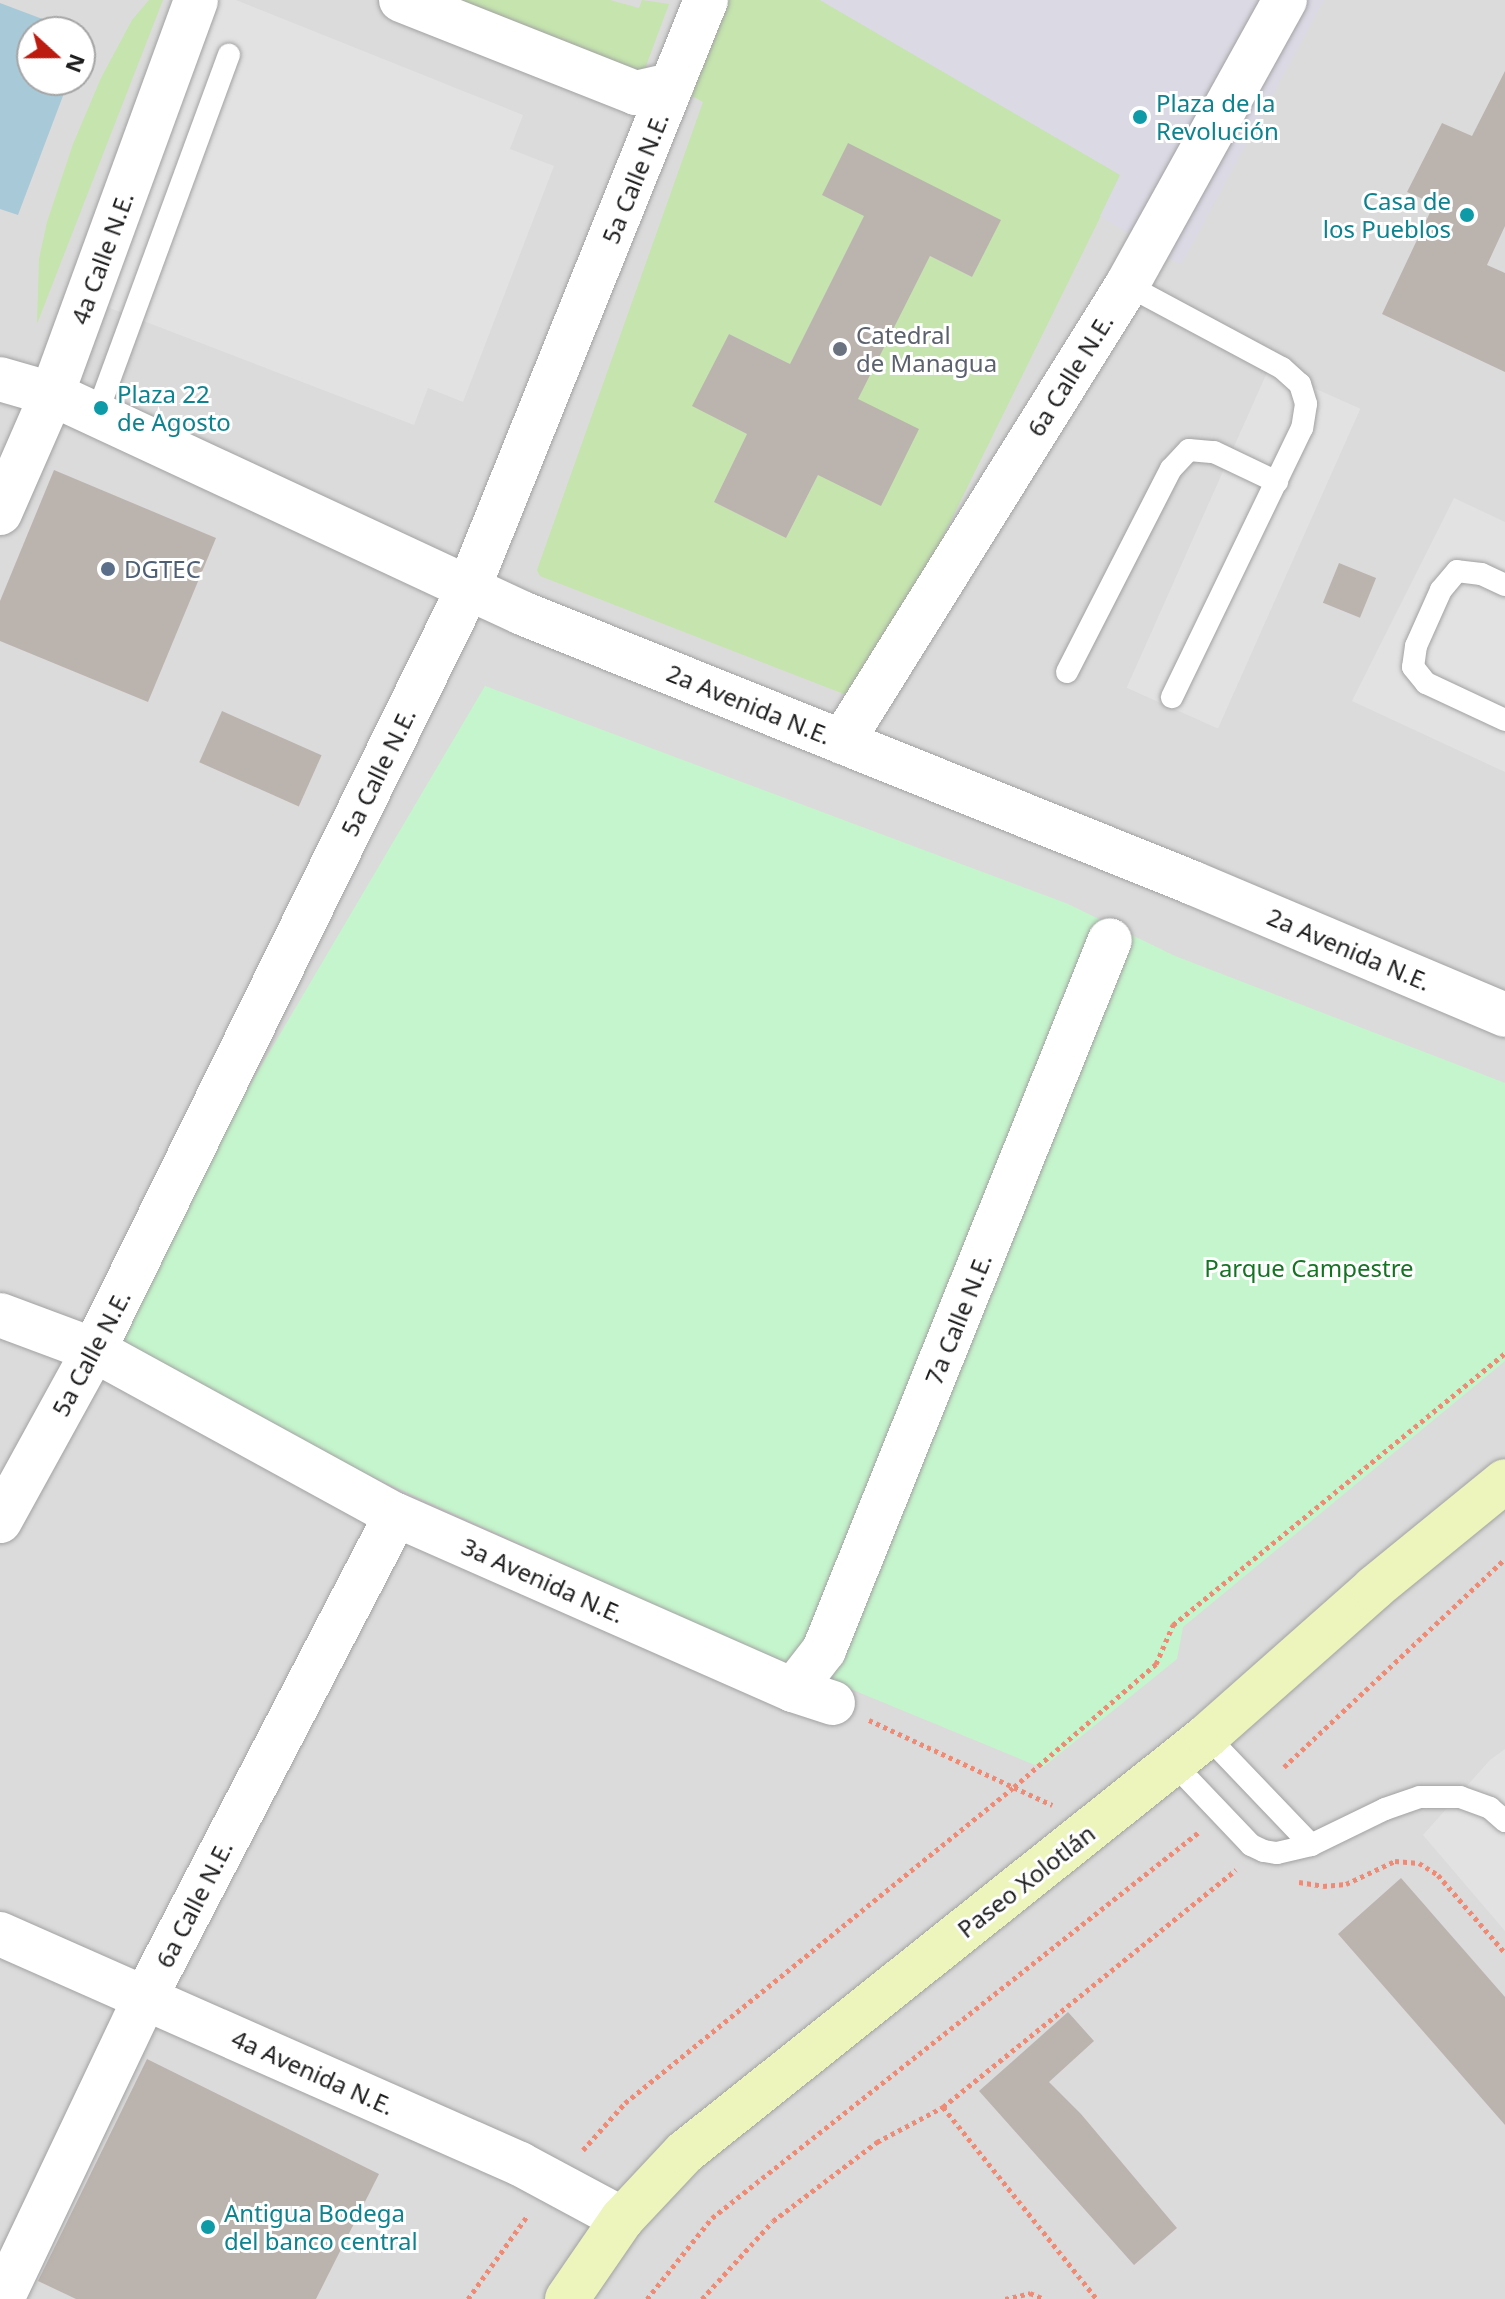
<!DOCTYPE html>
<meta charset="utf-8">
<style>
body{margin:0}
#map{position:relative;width:1505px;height:2299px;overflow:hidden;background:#eeece5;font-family:"Noto Sans",sans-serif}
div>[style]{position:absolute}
.residential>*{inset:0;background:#dcdbdb}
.grass>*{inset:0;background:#c5e4ae}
.park>*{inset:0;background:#c5f5cc}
.parking>*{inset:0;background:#e2e2e2;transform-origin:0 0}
.plaza>*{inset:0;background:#dad9e4}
.water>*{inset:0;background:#a8cad8}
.building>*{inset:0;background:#bbb4ae;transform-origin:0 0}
.path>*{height:5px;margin-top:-2.5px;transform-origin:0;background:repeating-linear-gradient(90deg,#ef8a75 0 4px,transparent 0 8px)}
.roads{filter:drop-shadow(0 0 2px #a2a2a2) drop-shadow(0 0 2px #a2a2a2)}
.lane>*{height:22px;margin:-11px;padding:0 11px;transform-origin:11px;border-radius:11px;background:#fff}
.street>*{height:44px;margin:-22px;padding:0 22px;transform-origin:22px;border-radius:22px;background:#fff}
.secondary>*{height:44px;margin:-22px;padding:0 22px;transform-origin:22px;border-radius:22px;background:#edf4bc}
.dots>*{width:22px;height:22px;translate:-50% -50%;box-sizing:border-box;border:4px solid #fff;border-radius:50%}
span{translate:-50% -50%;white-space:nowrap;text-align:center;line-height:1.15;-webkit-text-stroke:6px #fff;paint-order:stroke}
.culture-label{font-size:24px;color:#0d838f}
.left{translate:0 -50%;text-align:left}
.right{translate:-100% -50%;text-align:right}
.street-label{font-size:24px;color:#1e1e1e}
.worship-label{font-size:24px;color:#5b616d}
.service-label{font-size:24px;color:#4e5e75}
.park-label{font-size:24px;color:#147423}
.north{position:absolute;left:16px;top:16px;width:80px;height:80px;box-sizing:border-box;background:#fff;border:2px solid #a5a5a5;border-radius:50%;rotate:111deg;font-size:22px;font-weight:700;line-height:32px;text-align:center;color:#1e1e1e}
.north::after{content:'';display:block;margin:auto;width:28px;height:36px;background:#bc1c10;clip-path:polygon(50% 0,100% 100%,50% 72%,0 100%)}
</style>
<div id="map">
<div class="residential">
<div style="clip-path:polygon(evenodd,0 0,1505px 0,1505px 2299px,0 2299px,0 0,32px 32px,80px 32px,80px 80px,32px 80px,32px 32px)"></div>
</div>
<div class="grass">
<div style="clip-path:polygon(149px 0,163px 0,37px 324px,39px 259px,47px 222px,73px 144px,101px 78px,132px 20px)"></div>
<div style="clip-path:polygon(461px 0,610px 0,639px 8px,642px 0,669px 4px,636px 93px)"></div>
<div style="clip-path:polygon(evenodd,706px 0,820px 0,1121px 175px,862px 701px,540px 576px,537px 570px,703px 102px,672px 85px,706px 0,848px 144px,1000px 220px,972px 277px,930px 256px,786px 538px,714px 502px,747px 434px,693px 406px,729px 334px,790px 364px,864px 216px,848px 144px)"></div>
</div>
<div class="park">
<div style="clip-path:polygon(485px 686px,1068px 904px,1175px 956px,1505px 1083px,1505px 1361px,1183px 1627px,1177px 1659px,1042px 1768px,729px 1639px,94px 1350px)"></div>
</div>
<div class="parking">
<div style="clip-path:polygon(218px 0,236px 0,523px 115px,510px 149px,554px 166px,463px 402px,428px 388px,414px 425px,102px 305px)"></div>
<div style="left:1269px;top:368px;width:100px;height:350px;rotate:24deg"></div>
<div style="clip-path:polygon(1454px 498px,1505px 522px,1505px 772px,1352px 701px)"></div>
<div style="clip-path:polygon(1505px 1749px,1505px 1931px,1423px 1835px,1490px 1760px)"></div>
</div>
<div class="plaza">
<div style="clip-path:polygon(820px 0,1324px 0,1181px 265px,1100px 216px,1120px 175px)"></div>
</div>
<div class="water">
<div style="clip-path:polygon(0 3px,77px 32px,32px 32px,32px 80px,69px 80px,18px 215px,0 209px)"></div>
</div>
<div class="building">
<div style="clip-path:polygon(1505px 71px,1505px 226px,1487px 265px,1505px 273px,1505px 372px,1382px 314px,1434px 204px,1407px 192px,1442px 123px,1472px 136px)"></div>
<div style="clip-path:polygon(848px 143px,1001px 220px,972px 277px,930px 256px,858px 399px,919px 429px,881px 506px,818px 475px,786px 538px,714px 502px,747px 434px,692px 406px,729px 334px,790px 364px,864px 216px,822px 195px)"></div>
<div style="clip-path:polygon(54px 470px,216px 538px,148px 702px,0 641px,0 601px)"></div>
<div style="left:1339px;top:563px;width:40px;height:43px;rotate:22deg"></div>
<div style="left:222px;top:711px;width:109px;height:56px;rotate:24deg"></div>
<div style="clip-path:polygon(1401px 1878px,1505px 1997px,1505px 2125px,1338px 1934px)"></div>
<div style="clip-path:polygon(1068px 2012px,1094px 2041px,1049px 2082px,1081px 2114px,1177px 2228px,1134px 2265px,979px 2091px)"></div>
<div style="clip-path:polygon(147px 2059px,379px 2174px,316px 2299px,76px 2299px,38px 2281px)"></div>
</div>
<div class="path">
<div style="left:869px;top:1720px;width:202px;rotate:24.9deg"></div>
<div style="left:1284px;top:1767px;width:303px;rotate:-43.3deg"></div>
<div style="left:1299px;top:1882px;width:24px;rotate:9deg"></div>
<div style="left:1323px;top:1886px;width:23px;rotate:-5deg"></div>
<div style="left:1346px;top:1884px;width:54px;rotate:-25.1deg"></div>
<div style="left:1395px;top:1861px;width:24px;rotate:5deg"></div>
<div style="left:1419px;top:1863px;width:22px;rotate:32deg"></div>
<div style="left:1438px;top:1875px;width:103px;rotate:49.3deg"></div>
<div style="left:943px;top:2107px;width:246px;rotate:51.3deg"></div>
<div style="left:583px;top:2150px;width:63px;rotate:-48.2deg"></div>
<div style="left:625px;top:2103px;width:501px;rotate:-39.09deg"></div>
<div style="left:1014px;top:1787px;width:188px;rotate:-40.9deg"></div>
<div style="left:1156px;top:1664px;width:43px;rotate:-66.4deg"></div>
<div style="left:1173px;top:1625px;width:429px;rotate:-39.3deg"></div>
<div style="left:468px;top:2299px;width:103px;rotate:-54.5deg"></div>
<div style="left:647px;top:2299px;width:104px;rotate:-51.3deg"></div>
<div style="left:712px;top:2218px;width:621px;rotate:-38.4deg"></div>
<div style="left:702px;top:2299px;width:105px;rotate:-47.7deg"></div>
<div style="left:773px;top:2221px;width:131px;rotate:-37.2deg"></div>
<div style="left:877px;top:2142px;width:75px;rotate:-27.9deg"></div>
<div style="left:943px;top:2107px;width:377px;rotate:-39deg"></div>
<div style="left:1005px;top:2299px;width:26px;rotate:-13deg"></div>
<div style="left:1030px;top:2293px;width:15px;rotate:23deg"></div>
</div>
<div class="roads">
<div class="lane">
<div style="left:1127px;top:285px;width:176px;rotate:28.2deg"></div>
<div style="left:1282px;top:368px;width:24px;rotate:42deg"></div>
<div style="left:1300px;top:384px;width:21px;rotate:73deg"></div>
<div style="left:1306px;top:404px;width:24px;rotate:99deg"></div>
<div style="left:1302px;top:428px;width:299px;rotate:115.8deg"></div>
<div style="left:96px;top:416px;width:385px;rotate:-69.8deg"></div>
<div style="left:1505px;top:585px;width:26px;rotate:-155deg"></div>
<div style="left:1481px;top:574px;width:24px;rotate:-173deg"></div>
<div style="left:1457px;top:571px;width:25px;rotate:130deg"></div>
<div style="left:1441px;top:590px;width:61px;rotate:114.1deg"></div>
<div style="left:1416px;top:646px;width:21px;rotate:98deg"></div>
<div style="left:1413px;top:667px;width:21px;rotate:51deg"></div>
<div style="left:1426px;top:683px;width:87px;rotate:25.1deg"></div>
<div style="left:1067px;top:672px;width:228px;rotate:-62.9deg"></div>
<div style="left:1171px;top:469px;width:26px;rotate:-47deg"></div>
<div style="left:1189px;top:450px;width:25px;rotate:5deg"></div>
<div style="left:1214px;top:452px;width:70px;rotate:25.5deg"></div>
<div style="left:1207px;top:1736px;width:151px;rotate:46.3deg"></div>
<div style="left:1173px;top:1763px;width:113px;rotate:46.4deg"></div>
<div style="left:1251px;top:1845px;width:14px;rotate:25deg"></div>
<div style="left:1264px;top:1851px;width:13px;rotate:9deg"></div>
<div style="left:1277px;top:1853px;width:35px;rotate:-13deg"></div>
<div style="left:1311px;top:1845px;width:82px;rotate:-25.9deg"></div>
<div style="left:1385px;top:1809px;width:37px;rotate:-19deg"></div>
<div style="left:1420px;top:1797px;width:40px"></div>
<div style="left:1460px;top:1797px;width:32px;rotate:20deg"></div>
<div style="left:1490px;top:1808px;width:20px;rotate:41deg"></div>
</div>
<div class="street">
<div style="left:401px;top:0;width:253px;rotate:21.6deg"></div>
<div style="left:636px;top:93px;width:37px;rotate:-13deg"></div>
<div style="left:0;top:379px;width:54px;rotate:16.1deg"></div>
<div style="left:52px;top:394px;width:519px;rotate:24.98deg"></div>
<div style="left:522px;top:613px;width:723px;rotate:21.92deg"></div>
<div style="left:1193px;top:883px;width:339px;rotate:22.9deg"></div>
<div style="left:0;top:513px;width:130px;rotate:-66.4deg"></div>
<div style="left:52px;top:394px;width:419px;rotate:-69.9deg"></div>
<div style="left:842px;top:742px;width:539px;rotate:-58.05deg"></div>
<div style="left:1127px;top:285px;width:326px;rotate:-61deg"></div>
<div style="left:0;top:1315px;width:100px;rotate:20.4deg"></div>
<div style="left:94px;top:1350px;width:344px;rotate:28.7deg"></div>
<div style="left:396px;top:1515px;width:434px;rotate:23.8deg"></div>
<div style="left:793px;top:1690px;width:42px;rotate:18deg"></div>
<div style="left:0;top:1521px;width:195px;rotate:-61.2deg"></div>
<div style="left:94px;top:1350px;width:850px;rotate:-63.83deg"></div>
<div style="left:469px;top:587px;width:633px;rotate:-68.01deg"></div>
<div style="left:793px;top:1690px;width:51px;rotate:-52.2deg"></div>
<div style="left:824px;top:1650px;width:765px;rotate:-68.06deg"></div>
<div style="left:0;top:1934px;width:569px;rotate:23.86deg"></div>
<div style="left:520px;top:2164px;width:116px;rotate:28.3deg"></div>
<div style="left:2px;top:2299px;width:333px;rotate:-64.6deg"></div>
<div style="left:145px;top:1998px;width:544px;rotate:-62.54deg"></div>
</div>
<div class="secondary">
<div style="left:567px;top:2299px;width:97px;rotate:-55.5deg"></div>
<div style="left:622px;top:2219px;width:92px;rotate:-46.8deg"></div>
<div style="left:685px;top:2152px;width:667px;rotate:-38.55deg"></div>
<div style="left:1207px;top:1736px;width:223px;rotate:-41.5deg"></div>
<div style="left:1374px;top:1588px;width:169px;rotate:-39.2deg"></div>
</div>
</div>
<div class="dots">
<div style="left:1140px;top:117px;background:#0f9aa8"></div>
<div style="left:1467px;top:215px;background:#0f9aa8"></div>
<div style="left:840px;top:349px;background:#6b7280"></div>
<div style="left:101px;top:408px;background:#0f9aa8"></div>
<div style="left:108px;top:569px;background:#5c6f8a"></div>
<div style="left:208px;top:2227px;background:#0f9aa8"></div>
</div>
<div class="culture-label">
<span class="left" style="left:1156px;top:117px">Plaza de la<br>Revolución</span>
<span class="right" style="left:1451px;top:215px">Casa de<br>los Pueblos</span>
<span class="left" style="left:117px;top:408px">Plaza 22<br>de Agosto</span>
<span class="left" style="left:224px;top:2227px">Antigua Bodega<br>del banco central</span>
</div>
<div class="street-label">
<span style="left:635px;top:178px;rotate:-68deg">5a Calle N.E.</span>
<span style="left:102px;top:258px;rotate:-70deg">4a Calle N.E.</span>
<span style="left:1070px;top:375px;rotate:-58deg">6a Calle N.E.</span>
<span style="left:749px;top:704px;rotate:22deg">2a Avenida N.E.</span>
<span style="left:378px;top:772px;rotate:-64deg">5a Calle N.E.</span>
<span style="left:1349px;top:949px;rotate:23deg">2a Avenida N.E.</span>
<span style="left:958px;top:1319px;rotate:-68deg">7a Calle N.E.</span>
<span style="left:91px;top:1353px;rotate:-62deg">5a Calle N.E.</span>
<span style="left:543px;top:1580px;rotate:24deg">3a Avenida N.E.</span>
<span style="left:1026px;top:1881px;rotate:-38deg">Paseo Xolotlán</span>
<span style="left:194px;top:1904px;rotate:-63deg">6a Calle N.E.</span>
<span style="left:313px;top:2072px;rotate:24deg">4a Avenida N.E.</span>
</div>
<div class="worship-label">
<span class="left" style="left:856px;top:349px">Catedral<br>de Managua</span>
</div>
<div class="service-label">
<span class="left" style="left:124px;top:569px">DGTEC</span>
</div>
<div class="park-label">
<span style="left:1309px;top:1268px">Parque Campestre</span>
</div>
<div class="north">N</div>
</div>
